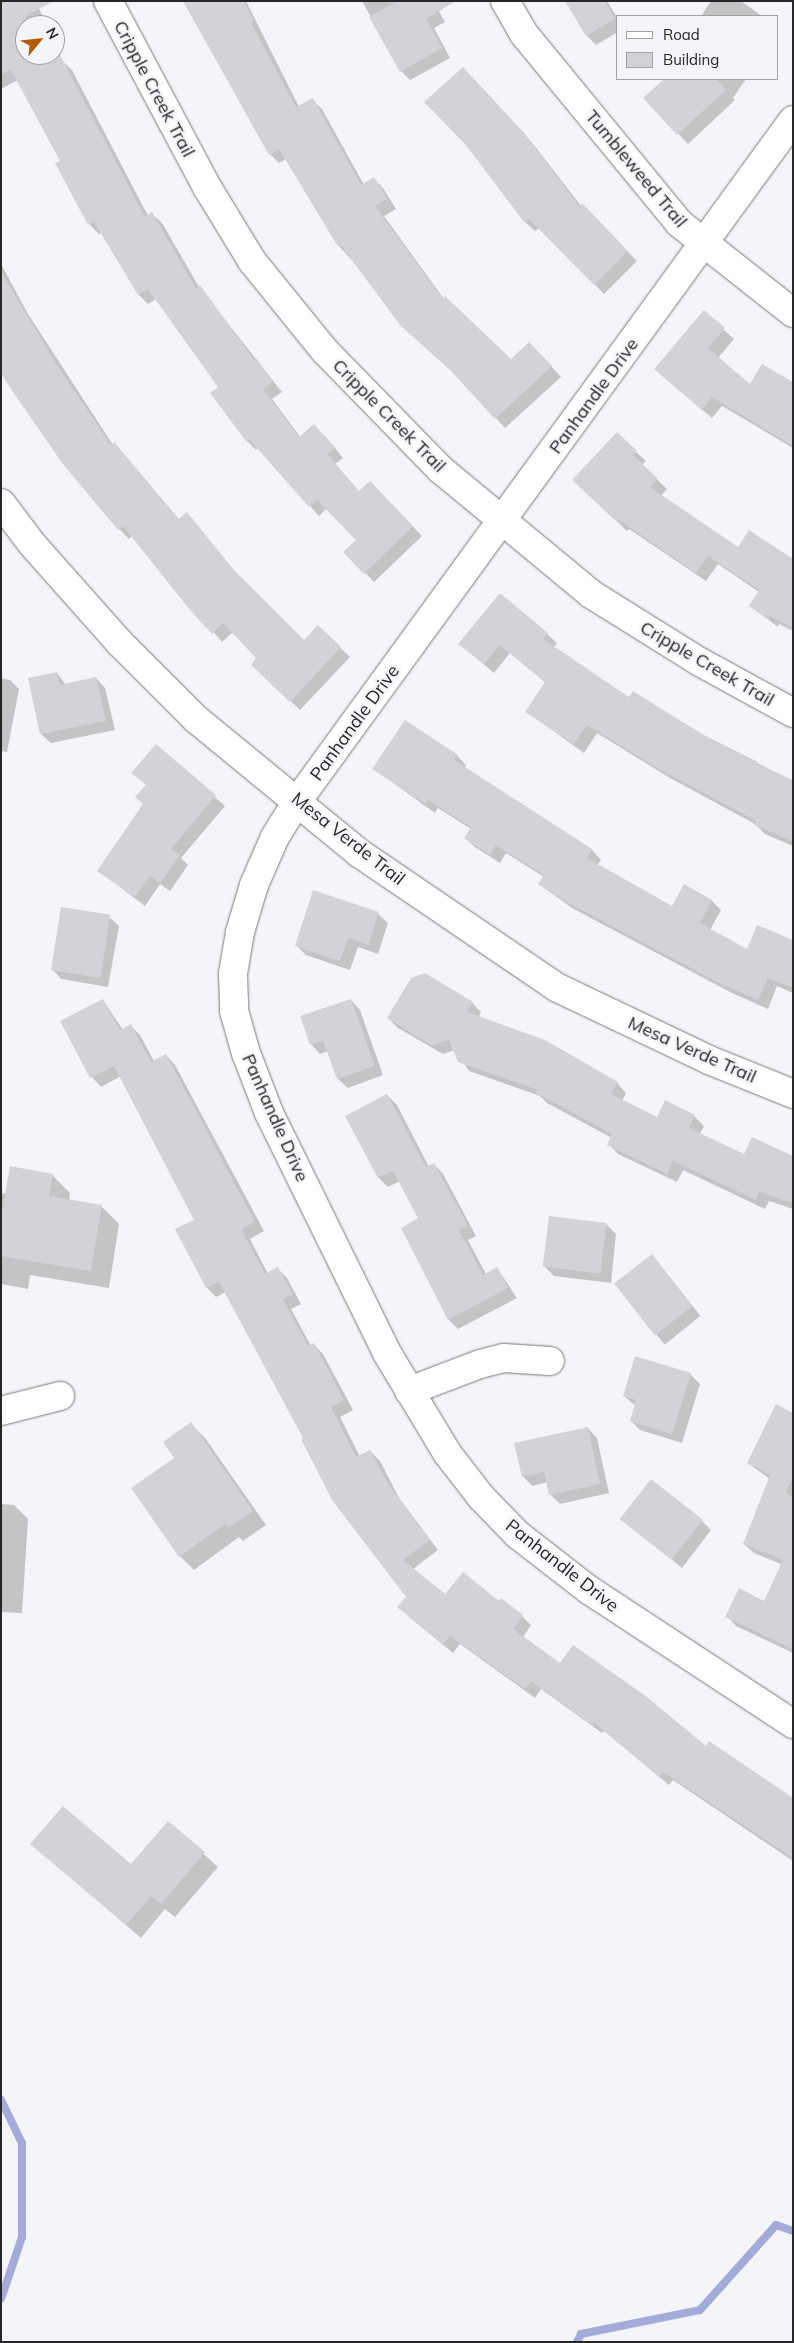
<!DOCTYPE html>
<style>
body{margin:0}
#map{position:relative;width:794px;height:2343px;overflow:hidden;background:#f4f5f8;font-family:Mulish,sans-serif}
div>[style]{position:absolute}
.shadow>*{inset:0;background:#0003;transform-origin:0 0}
.stream>*{height:8px;margin:-4px;padding:0 4px;transform-origin:4px;border-radius:4px;background:#a4aad9}
.building>*{inset:0;background:#d2d3d6;transform-origin:0 0}
.roads{filter:drop-shadow(0 0 1px #797a7c) drop-shadow(0 0 1px #797a7c)}
.minor>*{height:28px;margin:-14px;padding:0 14px;transform-origin:14px;border-radius:14px;background:#fff}
span{translate:-50% -50%;white-space:nowrap;text-align:center;line-height:1.15;-webkit-text-stroke:5px #f4f5f8;paint-order:stroke}
.street-label{font-size:18px;color:#262627}
.frame{position:absolute;inset:0;border:2px solid #262627;pointer-events:none}
.legend{position:absolute;left:616px;top:15px;width:162px;height:65px;box-sizing:border-box;background:#f4f5f8;border:1px solid #a2a2a4;margin:0;padding:6px 9px;list-style:none;font-size:15px;color:#262627}
.legend li{display:flex;align-items:center;gap:10px;height:25px}
.legend b{width:25px;border:1px solid #a2a2a4}
.north{position:absolute;left:15px;top:15px;width:50px;height:50px;box-sizing:border-box;background:#f4f5f8;border:1px solid #a2a2a4;border-radius:50%;rotate:62deg;font-size:14px;font-weight:700;line-height:20px;text-align:center;color:#262627}
.north::after{content:'';display:block;margin:auto;width:18px;height:22px;background:#b75a07;clip-path:polygon(50% 0,100% 100%,50% 72%,0 100%)}
</style>
<div id="map">
<div class="shadow">
<div style="clip-path:polygon(1px 1px,35px 1px,45px 20px,36px 25px,25px 25px,25px 55px,49px 55px,62px 61px,72px 70px,148px 216px,152px 214px,162px 223px,199px 287px,282px 392px,272px 399px,301px 438px,324px 435px,343px 458px,335px 464px,359px 492px,370px 482px,422px 536px,374px 582px,345px 552px,358px 540px,327px 508px,319px 516px,258px 448px,256px 450px,247px 441px,211px 393px,219px 387px,156px 299px,148px 304px,139px 295px,102px 233px,99px 234px,90px 225px,57px 164px,61px 162px,18px 80px,1px 89px)"></div>
<div style="clip-path:polygon(185px 1px,246px 1px,299px 107px,312px 100px,322px 109px,364px 185px,374px 179px,383px 188px,396px 209px,384px 216px,444px 299px,511px 360px,539px 353px,561px 377px,505px 428px,338px 245px,286px 159px,279px 163px,270px 154px)"></div>
<div style="clip-path:polygon(362px 1px,433px 1px,445px 22px,434px 28px,450px 58px,410px 80px,401px 71px)"></div>
<div style="clip-path:polygon(567px 1px,607px 1px,618px 19px,618px 32px,596px 45px,586px 35px)"></div>
<div style="clip-path:polygon(711px 1px,741px 1px,762px 16px,701px 16px)"></div>
<div style="clip-path:polygon(472px 78px,534px 145px,581px 206px,637px 261px,604px 294px,539px 228px,535px 231px,525px 222px,467px 145px)"></div>
<div style="clip-path:polygon(666px 79px,746px 79px,733px 98px,735px 100px,688px 144px,645px 98px)"></div>
<div style="clip-path:polygon(1px 264px,28px 314px,113px 445px,179px 520px,187px 514px,242px 580px,304px 642px,318px 627px,350px 657px,300px 710px,262px 674px,258px 658px,233px 632px,222px 642px,132px 536px,129px 539px,119px 529px,63px 462px,1px 371px)"></div>
<div style="clip-path:polygon(704px 312px,734px 339px,718px 358px,751px 386px,793px 384px,793px 448px,722px 406px,712px 418px,665px 378px)"></div>
<div style="clip-path:polygon(636px 452px,646px 461px,642px 465px,667px 489px,661px 496px,739px 549px,793px 560px,793px 631px,779px 624px,778px 627px,750px 606px,759px 592px,718px 564px,706px 581px,629px 529px,627px 531px,583px 489px)"></div>
<div style="clip-path:polygon(547px 634px,557px 643px,553px 648px,629px 699px,793px 781px,793px 846px,765px 834px,755px 824px,670px 778px,597px 733px,584px 753px,527px 712px,546px 683px,510px 653px,494px 673px,460px 644px)"></div>
<div style="clip-path:polygon(57px 673px,66px 685px,96px 678px,105px 688px,115px 730px,51px 743px,41px 734px)"></div>
<div style="clip-path:polygon(1px 678px,10px 680px,19px 689px,7px 752px,1px 751px)"></div>
<div style="clip-path:polygon(156px 745px,225px 806px,181px 858px,188px 865px,170px 891px,160px 884px,145px 906px,99px 871px,144px 805px)"></div>
<div style="clip-path:polygon(457px 756px,466px 765px,465px 768px,592px 850px,601px 860px,597px 865px,672px 908px,684px 886px,712px 901px,721px 910px,710px 930px,747px 951px,793px 942px,793px 993px,777px 986px,768px 1009px,732px 993px,572px 908px,539px 884px,544px 877px,506px 853px,500px 863px,475px 847px,465px 838px,471px 829px,438px 808px,435px 813px,374px 769px)"></div>
<div style="clip-path:polygon(378px 914px,388px 923px,378px 954px,358px 947px,350px 970px,306px 955px,296px 945px)"></div>
<div style="clip-path:polygon(109px 917px,119px 926px,108px 987px,61px 979px,52px 969px)"></div>
<div style="clip-path:polygon(103px 1000px,123px 1030px,131px 1026px,140px 1035px,154px 1061px,166px 1055px,175px 1065px,264px 1231px,250px 1239px,268px 1274px,278px 1269px,287px 1278px,301px 1304px,291px 1309px,311px 1346px,314px 1345px,323px 1354px,353px 1410px,340px 1417px,360px 1457px,370px 1451px,380px 1461px,399px 1498px,438px 1550px,413px 1569px,445px 1596px,499px 1603px,522px 1616px,531px 1625px,523px 1637px,560px 1664px,793px 1799px,793px 1861px,673px 1780px,669px 1785px,604px 1731px,602px 1733px,541px 1689px,535px 1698px,460px 1644px,453px 1653px,408px 1616px,407px 1597px,305px 1438px,226px 1292px,216px 1297px,207px 1288px,195px 1221px,121px 1076px,101px 1087px,92px 1077px,62px 1022px)"></div>
<div style="clip-path:polygon(351px 1000px,360px 1010px,383px 1075px,348px 1088px,338px 1079px,328px 1051px,320px 1054px,311px 1044px)"></div>
<div style="clip-path:polygon(472px 1003px,481px 1012px,478px 1018px,617px 1083px,626px 1093px,622px 1101px,657px 1118px,665px 1102px,694px 1116px,704px 1126px,700px 1134px,744px 1155px,793px 1158px,793px 1209px,769px 1201px,765px 1209px,683px 1170px,677px 1182px,618px 1154px,609px 1144px,612px 1138px,547px 1103px,540px 1096px,469px 1071px,455px 1050px,443px 1054px,398px 1028px,388px 1018px)"></div>
<div style="clip-path:polygon(387px 1095px,397px 1105px,429px 1167px,434px 1164px,443px 1174px,476px 1236px,468px 1240px,486px 1274px,497px 1268px,517px 1298px,458px 1329px,449px 1320px,420px 1219px,400px 1181px,388px 1187px,379px 1178px,347px 1117px)"></div>
<div style="clip-path:polygon(52px 1175px,70px 1193px,69px 1201px,101px 1206px,119px 1224px,109px 1288px,30px 1275px,28px 1289px,1px 1284px,1px 1193px,6px 1194px)"></div>
<div style="clip-path:polygon(606px 1224px,616px 1234px,611px 1283px,554px 1276px,545px 1267px)"></div>
<div style="left:652px;top:1256px;width:77px;height:46px;rotate:51deg"></div>
<div style="clip-path:polygon(690px 1374px,700px 1384px,682px 1443px,640px 1430px,631px 1421px,636px 1406px,624px 1396px)"></div>
<div style="clip-path:polygon(793px 1414px,793px 1569px,754px 1553px,744px 1544px,770px 1479px,748px 1463px)"></div>
<div style="clip-path:polygon(191px 1424px,205px 1438px,266px 1525px,243px 1541px,239px 1537px,194px 1570px,180px 1556px,176px 1458px)"></div>
<div style="clip-path:polygon(588px 1428px,597px 1438px,609px 1493px,560px 1504px,550px 1494px,548px 1482px,532px 1486px,523px 1476px)"></div>
<div style="clip-path:polygon(1px 1504px,14px 1505px,28px 1519px,22px 1613px,1px 1612px)"></div>
<div style="clip-path:polygon(622px 1519px,702px 1521px,711px 1530px,682px 1568px)"></div>
<div style="clip-path:polygon(793px 1589px,793px 1653px,736px 1626px,727px 1616px)"></div>
<div style="clip-path:polygon(168px 1822px,218px 1867px,175px 1917px,165px 1909px,141px 1938px,32px 1844px,131px 1866px)"></div>
</div>
<div class="stream">
<div style="left:1px;top:2100px;width:48px;rotate:64deg"></div>
<div style="left:22px;top:2143px;width:94px;rotate:90deg"></div>
<div style="left:22px;top:2237px;width:65px;rotate:108.7deg"></div>
<div style="left:577px;top:2342px;width:9px;rotate:-63deg"></div>
<div style="left:581px;top:2334px;width:121px;rotate:-11.4deg"></div>
<div style="left:700px;top:2310px;width:114px;rotate:-48.2deg"></div>
<div style="left:776px;top:2225px;width:18px;rotate:19deg"></div>
</div>
<div class="building">
<div style="clip-path:polygon(1px 1px,54px 1px,25px 16px,29px 25px,25px 25px,25px 55px,60px 55px,145px 217px,152px 212px,196px 288px,200px 285px,254px 360px,256px 358px,273px 382px,263px 389px,299px 437px,314px 424px,335px 448px,327px 454px,359px 491px,370px 481px,413px 526px,364px 574px,343px 552px,356px 540px,317px 500px,309px 507px,249px 439px,246px 441px,210px 393px,218px 387px,148px 289px,138px 295px,94px 222px,88px 225px,55px 163px,60px 161px,11px 70px,1px 75px)"></div>
<div style="clip-path:polygon(183px 1px,244px 1px,254px 21px,251px 23px,296px 107px,313px 98px,361px 185px,374px 177px,387px 199px,375px 206px,443px 299px,445px 296px,511px 359px,529px 342px,552px 366px,495px 419px,451px 371px,400px 325px,340px 244px,337px 245px,279px 149px,269px 155px)"></div>
<div style="clip-path:polygon(398px 1px,456px 1px,426px 19px,442px 48px,400px 72px,369px 17px)"></div>
<div style="clip-path:polygon(565px 1px,605px 1px,615px 19px,586px 36px)"></div>
<div style="clip-path:polygon(463px 67px,525px 134px,579px 206px,582px 203px,628px 251px,594px 285px,529px 219px,524px 222px,466px 145px,424px 102px)"></div>
<div style="clip-path:polygon(664px 79px,716px 79px,726px 90px,677px 135px,643px 98px)"></div>
<div style="clip-path:polygon(1px 271px,53px 359px,111px 445px,114px 442px,179px 519px,187px 512px,233px 569px,304px 640px,318px 625px,341px 647px,290px 702px,251px 665px,256px 658px,223px 623px,212px 634px,190px 610px,123px 526px,118px 530px,62px 463px,11px 389px,1px 373px)"></div>
<div style="clip-path:polygon(704px 310px,725px 328px,708px 348px,750px 384px,762px 364px,793px 382px,793px 446px,712px 397px,702px 410px,654px 369px)"></div>
<div style="clip-path:polygon(617px 432px,637px 451px,633px 455px,658px 479px,650px 487px,738px 547px,749px 530px,793px 559px,793px 628px,770px 616px,768px 619px,749px 606px,759px 590px,708px 556px,696px 573px,619px 520px,617px 522px,572px 480px)"></div>
<div style="clip-path:polygon(500px 593px,548px 633px,543px 639px,629px 697px,633px 691px,702px 734px,758px 762px,756px 764px,793px 780px,793px 841px,754px 825px,756px 821px,659px 769px,587px 725px,574px 744px,525px 712px,545px 682px,500px 645px,484px 664px,458px 644px)"></div>
<div style="clip-path:polygon(57px 672px,60px 685px,96px 677px,106px 721px,40px 734px,28px 678px)"></div>
<div style="clip-path:polygon(405px 720px,458px 755px,454px 760px,592px 849px,587px 858px,672px 906px,684px 884px,712px 900px,700px 923px,747px 949px,757px 925px,793px 940px,793px 988px,768px 978px,758px 1000px,721px 984px,561px 899px,538px 884px,544px 875px,496px 845px,490px 855px,464px 838px,471px 827px,428px 800px,426px 804px,372px 769px)"></div>
<div style="clip-path:polygon(156px 744px,216px 795px,171px 849px,180px 855px,160px 883px,150px 876px,135px 897px,97px 871px,143px 804px,135px 797px,146px 785px,131px 773px)"></div>
<div style="clip-path:polygon(313px 890px,379px 912px,368px 945px,348px 938px,340px 961px,295px 946px)"></div>
<div style="left:61px;top:907px;width:50px;height:64px;rotate:9deg"></div>
<div style="clip-path:polygon(425px 973px,473px 1002px,467px 1012px,545px 1040px,618px 1082px,611px 1094px,657px 1117px,665px 1100px,695px 1115px,689px 1128px,744px 1154px,752px 1137px,793px 1156px,793px 1203px,759px 1192px,756px 1200px,673px 1161px,667px 1174px,607px 1145px,612px 1134px,536px 1093px,538px 1090px,458px 1062px,449px 1040px,432px 1046px,387px 1018px,411px 978px)"></div>
<div style="clip-path:polygon(103px 999px,120px 1030px,131px 1024px,151px 1062px,166px 1054px,255px 1222px,241px 1229px,265px 1274px,278px 1267px,293px 1294px,283px 1299px,308px 1346px,314px 1343px,344px 1400px,331px 1407px,356px 1457px,370px 1450px,390px 1487px,430px 1540px,403px 1560px,445px 1594px,463px 1572px,499px 1601px,501px 1598px,523px 1615px,513px 1629px,560px 1663px,573px 1645px,647px 1697px,706px 1746px,709px 1741px,793px 1798px,793px 1858px,663px 1772px,659px 1777px,594px 1722px,592px 1725px,531px 1681px,525px 1689px,450px 1636px,443px 1644px,397px 1607px,406px 1597px,332px 1500px,301px 1439px,303px 1438px,219px 1282px,206px 1288px,175px 1229px,194px 1220px,114px 1066px,90px 1078px,60px 1021px)"></div>
<div style="clip-path:polygon(351px 999px,375px 1066px,337px 1079px,323px 1041px,310px 1045px,300px 1016px)"></div>
<div style="clip-path:polygon(387px 1094px,426px 1167px,434px 1163px,468px 1226px,459px 1230px,483px 1275px,497px 1267px,508px 1288px,448px 1320px,401px 1228px,418px 1218px,393px 1171px,378px 1178px,345px 1116px)"></div>
<div style="clip-path:polygon(10px 1166px,53px 1174px,49px 1196px,102px 1205px,91px 1271px,1px 1256px,1px 1217px)"></div>
<div style="left:549px;top:1216px;width:58px;height:51px;rotate:7deg"></div>
<div style="left:652px;top:1254px;width:66px;height:48px;rotate:52deg"></div>
<div style="clip-path:polygon(635px 1356px,691px 1373px,672px 1434px,630px 1421px,636px 1400px,623px 1396px)"></div>
<div style="clip-path:polygon(776px 1404px,793px 1413px,793px 1478px,785px 1493px,793px 1497px,793px 1649px,725px 1617px,739px 1588px,764px 1601px,783px 1560px,743px 1544px,770px 1475px,747px 1463px)"></div>
<div style="clip-path:polygon(191px 1422px,253px 1511px,228px 1528px,225px 1524px,179px 1557px,131px 1488px,174px 1458px,163px 1442px)"></div>
<div style="clip-path:polygon(588px 1427px,600px 1484px,549px 1495px,544px 1472px,522px 1477px,514px 1443px)"></div>
<div style="left:651px;top:1479px;width:66px;height:51px;rotate:38deg"></div>
<div style="clip-path:polygon(63px 1806px,131px 1864px,168px 1821px,205px 1852px,161px 1904px,151px 1896px,126px 1925px,30px 1844px)"></div>
</div>
<div class="roads">
<div class="minor">
<div style="left:108px;top:1px;width:211px;rotate:62deg"></div>
<div style="left:207px;top:187px;width:87px;rotate:58.7deg"></div>
<div style="left:252px;top:261px;width:116px;rotate:51deg"></div>
<div style="left:325px;top:351px;width:165px;rotate:45.7deg"></div>
<div style="left:440px;top:469px;width:196px;rotate:39.6deg"></div>
<div style="left:591px;top:594px;width:128px;rotate:32deg"></div>
<div style="left:700px;top:662px;width:106px;rotate:28.7deg"></div>
<div style="left:505px;top:1px;width:38px;rotate:60deg"></div>
<div style="left:524px;top:34px;width:244px;rotate:50.6deg"></div>
<div style="left:679px;top:223px;width:145px;rotate:38.3deg"></div>
<div style="left:793px;top:120px;width:841px;rotate:126.05deg"></div>
<div style="left:298px;top:800px;width:44px;rotate:121.9deg"></div>
<div style="left:275px;top:837px;width:52px;rotate:113.6deg"></div>
<div style="left:254px;top:885px;width:49px;rotate:106.6deg"></div>
<div style="left:240px;top:932px;width:43px;rotate:99.5deg"></div>
<div style="left:233px;top:974px;width:37px;rotate:88deg"></div>
<div style="left:234px;top:1011px;width:44px;rotate:74.1deg"></div>
<div style="left:246px;top:1053px;width:64px;rotate:69deg"></div>
<div style="left:269px;top:1113px;width:267px;rotate:63.8deg"></div>
<div style="left:387px;top:1353px;width:117px;rotate:59deg"></div>
<div style="left:447px;top:1453px;width:56px;rotate:52.3deg"></div>
<div style="left:481px;top:1497px;width:53px;rotate:45.8deg"></div>
<div style="left:518px;top:1535px;width:90px;rotate:37.8deg"></div>
<div style="left:589px;top:1590px;width:244px;rotate:33.3deg"></div>
<div style="left:1px;top:503px;width:51px;rotate:52.9deg"></div>
<div style="left:32px;top:544px;width:132px;rotate:48.4deg"></div>
<div style="left:120px;top:643px;width:107px;rotate:45deg"></div>
<div style="left:196px;top:719px;width:211px;rotate:39.4deg"></div>
<div style="left:359px;top:853px;width:238px;rotate:34.2deg"></div>
<div style="left:556px;top:987px;width:170px;rotate:25.5deg"></div>
<div style="left:709px;top:1060px;width:91px;rotate:22deg"></div>
<div style="left:409px;top:1391px;width:76px;rotate:-20.8deg"></div>
<div style="left:480px;top:1364px;width:25px;rotate:-14deg"></div>
<div style="left:504px;top:1358px;width:46px;rotate:3.7deg"></div>
<div style="left:1px;top:1411px;width:61px;rotate:-14.3deg"></div>
</div>
</div>
<div class="street-label">
<span style="left:154px;top:89px;rotate:62deg">Cripple Creek Trail</span>
<span style="left:636px;top:169px;rotate:50deg">Tumbleweed Trail</span>
<span style="left:594px;top:396px;rotate:-54deg">Panhandle Drive</span>
<span style="left:389px;top:416px;rotate:45deg">Cripple Creek Trail</span>
<span style="left:707px;top:664px;rotate:30deg">Cripple Creek Trail</span>
<span style="left:355px;top:723px;rotate:-54deg">Panhandle Drive</span>
<span style="left:348px;top:839px;rotate:38deg">Mesa Verde Trail</span>
<span style="left:692px;top:1050px;rotate:24deg">Mesa Verde Trail</span>
<span style="left:275px;top:1118px;rotate:66deg">Panhandle Drive</span>
<span style="left:562px;top:1566px;rotate:38deg">Panhandle Drive</span>
</div>
<div class="frame"></div>
<ul class="legend">
<li><b style="height:6px;background:#fff"></b>Road</li>
<li><b style="height:14px;background:#d2d3d6"></b>Building</li>
</ul>
<div class="north">N</div>
</div>
